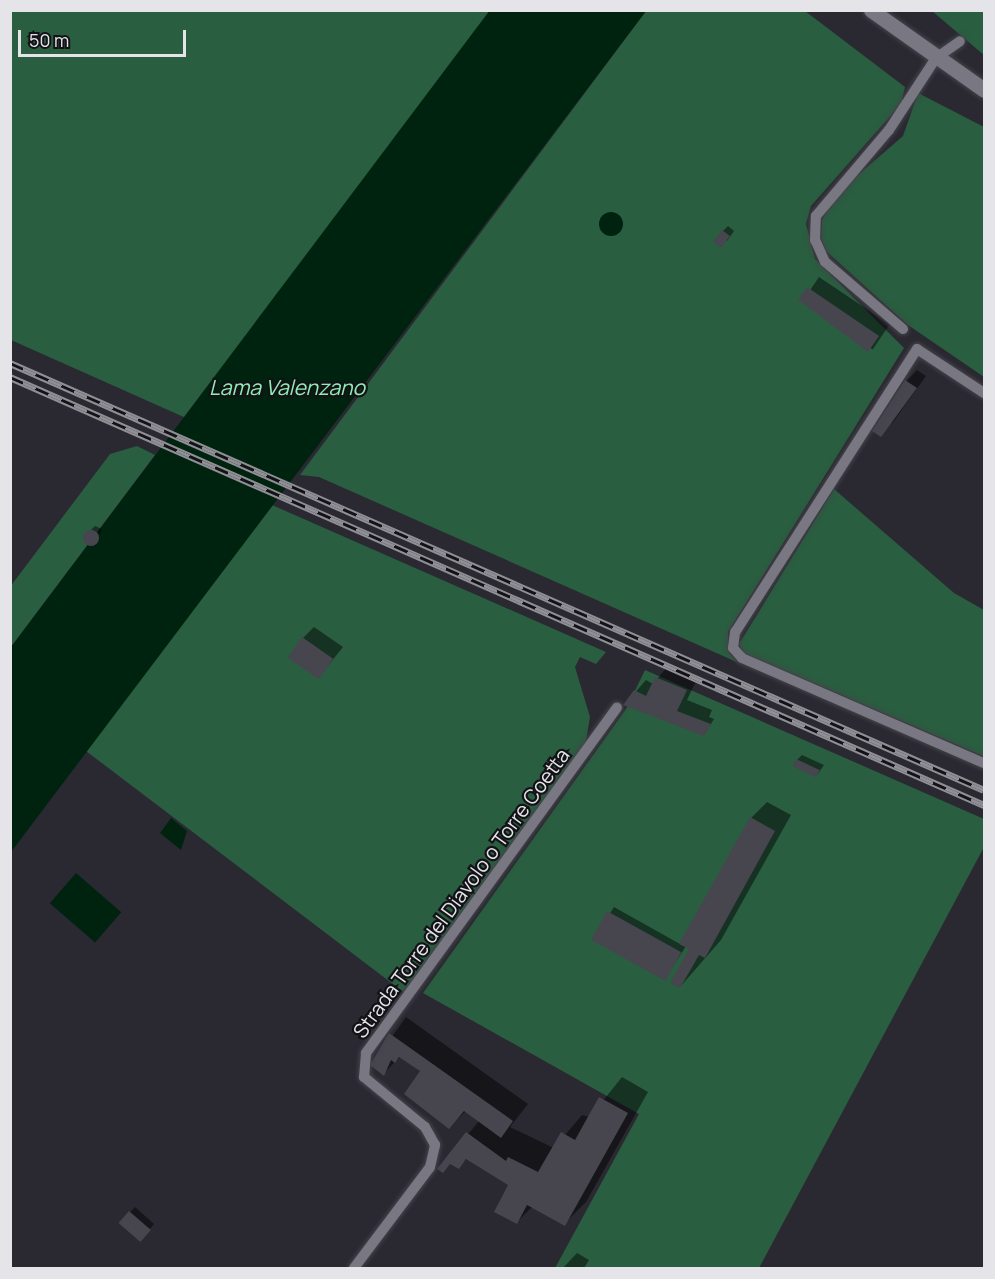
<!DOCTYPE html>
<style>
body{margin:0}
#map{position:relative;width:995px;height:1279px;overflow:hidden;background:#2a2931;font-family:Manrope,sans-serif}
div>[style]{position:absolute}
.green>*{inset:0;background:#2a5e40}
.water>*{inset:0;background:#002310;transform-origin:0 0}
.round{border-radius:50%}
.shadow>*{inset:0;background:#0007;transform-origin:0 0}
.building>*{inset:0;background:#47464f;transform-origin:0 0}
.roads{filter:drop-shadow(0 0 2px #44444b) drop-shadow(0 0 2px #44444b)}
.lane>*{height:10px;margin:-5px;padding:0 5px;transform-origin:5px;border-radius:5px;background:#797882}
.secondary>*{height:15px;margin:-7.5px;padding:0 7.5px;transform-origin:7.5px;border-radius:7.5px;background:#797882}
.rail>*{height:7px;margin-top:-3.5px;transform-origin:0;background:repeating-linear-gradient(90deg,#131216 0 14px,#908f96 0 28px);box-sizing:border-box;border-block:2px solid #908f96}
span{translate:-50% -50%;white-space:nowrap;text-align:center;line-height:1.15;-webkit-text-stroke:4.5px #131216;paint-order:stroke}
.street-label{font-size:20px;color:#e4e4e9}
.water-label{font-size:21px;color:#90edb3;font-style:italic}
.frame{position:absolute;inset:0;border:12px solid #e4e4e9;pointer-events:none}
.scale{position:absolute;left:18px;top:30px;width:168px;height:27px;box-sizing:border-box;border:3px solid #e4e4e9;border-top:0;padding-left:8px;font-size:18px;line-height:21px;white-space:nowrap;color:#e4e4e9;-webkit-text-stroke:4px #131216;paint-order:stroke}
</style>
<div id="map">
<div class="green">
<div style="clip-path:polygon(11px 11px,490px 11px,186px 418px,11px 340px)"></div>
<div style="clip-path:polygon(646px 11px,805px 11px,905px 87px,901px 104px,811px 206px,806px 224px,815px 259px,904px 348px,728px 632px,729px 653px,739px 663px,319px 477px,300px 475px)"></div>
<div style="clip-path:polygon(932px 11px,984px 11px,984px 55px,978px 50px)"></div>
<div style="clip-path:polygon(918px 93px,984px 127px,984px 377px,908px 325px,826px 251px,821px 238px,822px 220px,837px 193px,903px 136px)"></div>
<div style="clip-path:polygon(137px 446px,155px 455px,11px 647px,10px 587px,110px 454px)"></div>
<div style="clip-path:polygon(834px 489px,954px 593px,984px 610px,983px 756px,744px 653px,739px 644px)"></div>
<div style="clip-path:polygon(272px 505px,606px 652px,596px 664px,580px 657px,575px 667px,590px 717px,586px 741px,406px 994px,86px 751px)"></div>
<div style="clip-path:polygon(645px 670px,984px 819px,984px 847px,759px 1268px,555px 1268px,639px 1114px,423px 993px,626px 709px)"></div>
</div>
<div class="water">
<div style="clip-path:polygon(490px 10px,646px 11px,11px 852px,11px 647px)"></div>
<div class="round" style="left:599px;top:212px;width:24px;height:24px"></div>
<div style="clip-path:polygon(171px 818px,187px 831px,181px 850px,160px 833px)"></div>
<div style="left:76px;top:873px;width:60px;height:40px;rotate:41deg"></div>
</div>
<div class="shadow">
<div style="clip-path:polygon(728px 226px,734px 231px,727px 241px,723px 231px)"></div>
<div style="left:819px;top:277px;width:85px;height:30px;rotate:34deg"></div>
<div style="clip-path:polygon(917px 370px,926px 376px,891px 425px,906px 381px)"></div>
<div style="clip-path:polygon(95px 526px,102px 529px,100px 534px,91px 530px)"></div>
<div style="clip-path:polygon(90px 532px,98px 536px,92px 544px,85px 540px)"></div>
<div style="clip-path:polygon(314px 627px,343px 647px,319px 677px,303px 638px)"></div>
<div style="clip-path:polygon(667px 667px,697px 679px,687px 700px,712px 710px,709px 717px,714px 719px,704px 735px,625px 704px,646px 680px,653px 684px)"></div>
<div style="clip-path:polygon(802px 755px,824px 765px,817px 775px,797px 760px)"></div>
<div style="clip-path:polygon(767px 802px,791px 815px,721px 940px,680px 987px,691px 949px,686px 946px,665px 979px,593px 940px,614px 907px,680px 944px,751px 818px)"></div>
<div style="clip-path:polygon(406px 1017px,528px 1104px,510px 1127px,554px 1148px,582px 1115px,590px 1117px,622px 1077px,648px 1092px,586px 1202px,564px 1224px,533px 1206px,517px 1222px,510px 1184px,468px 1158px,458px 1167px,452px 1163px,439px 1169px,479px 1121px,466px 1111px,449px 1127px,422px 1071px,401px 1056px,383px 1074px,372px 1065px)"></div>
<div style="clip-path:polygon(135px 1207px,154px 1224px,145px 1235px,120px 1223px)"></div>
<div style="clip-path:polygon(577px 1253px,589px 1260px,584px 1268px,563px 1268px)"></div>
</div>
<div class="building">
<div style="left:722px;top:230px;width:10px;height:15px;rotate:37deg"></div>
<div style="clip-path:polygon(807px 287px,879px 336px,868px 352px,798px 300px)"></div>
<div style="clip-path:polygon(905px 380px,917px 388px,881px 437px,872px 431px)"></div>
<div class="round" style="left:83px;top:530px;width:16px;height:16px"></div>
<div style="left:302px;top:637px;width:38px;height:25px;rotate:35deg"></div>
<div style="clip-path:polygon(655px 677px,687px 690px,677px 711px,711px 724px,704px 736px,623px 705px,634px 690px,646px 696px)"></div>
<div style="left:796px;top:759px;width:26px;height:8px;rotate:25deg"></div>
<div style="clip-path:polygon(750px 817px,775px 831px,705px 958px,699px 955px,680px 988px,670px 983px,689px 949px,679px 944px)"></div>
<div style="left:607px;top:911px;width:85px;height:33px;rotate:29deg"></div>
<div style="clip-path:polygon(389px 1033px,513px 1121px,501px 1138px,464px 1111px,449px 1129px,404px 1094px,420px 1071px,399px 1057px,395px 1063px,391px 1060px,384px 1076px,370px 1065px)"></div>
<div style="clip-path:polygon(599px 1097px,628px 1113px,565px 1226px,527px 1205px,517px 1224px,494px 1212px,508px 1185px,466px 1159px,459px 1169px,450px 1164px,443px 1173px,437px 1169px,466px 1132px,506px 1161px,508px 1157px,538px 1172px,561px 1132px,575px 1140px)"></div>
<div style="left:129px;top:1211px;width:29px;height:16px;rotate:41deg"></div>
</div>
<div class="roads">
<div class="lane">
<div style="left:903px;top:329px;width:103px;rotate:-139.3deg"></div>
<div style="left:825px;top:262px;width:24px;rotate:-114deg"></div>
<div style="left:815px;top:240px;width:24px;rotate:-88deg"></div>
<div style="left:816px;top:216px;width:113px;rotate:-49.7deg"></div>
<div style="left:889px;top:130px;width:86px;rotate:-56.9deg"></div>
<div style="left:936px;top:58px;width:29px;rotate:-35deg"></div>
<div style="left:984px;top:393px;width:80px;rotate:-146.7deg"></div>
<div style="left:917px;top:349px;width:336px;rotate:122.7deg"></div>
<div style="left:735px;top:632px;width:16px;rotate:97deg"></div>
<div style="left:733px;top:648px;width:13px;rotate:48deg"></div>
<div style="left:742px;top:658px;width:264px;rotate:23.5deg"></div>
<div style="left:354px;top:1268px;width:126px;rotate:-53deg"></div>
<div style="left:430px;top:1167px;width:23px;rotate:-77deg"></div>
<div style="left:435px;top:1145px;width:21px;rotate:-119deg"></div>
<div style="left:425px;top:1127px;width:79px;rotate:-140.7deg"></div>
<div style="left:364px;top:1077px;width:24px;rotate:-85deg"></div>
<div style="left:366px;top:1053px;width:427px;rotate:-54deg"></div>
</div>
<div class="secondary">
<div style="left:871px;top:10px;width:138px;rotate:35.3deg"></div>
</div>
</div>
<div class="rail">
<div style="left:10px;top:363px;width:1063px;rotate:23.67deg"></div>
<div style="left:10px;top:377px;width:1064px;rotate:23.72deg"></div>
</div>
<div class="street-label">
<span style="left:461px;top:893px;rotate:-54deg">Strada Torre del Diavolo o Torre Coetta</span>
</div>
<div class="water-label">
<span style="left:287px;top:387px">Lama Valenzano</span>
</div>
<div class="frame"></div>
<div class="scale">50 m</div>
</div>
